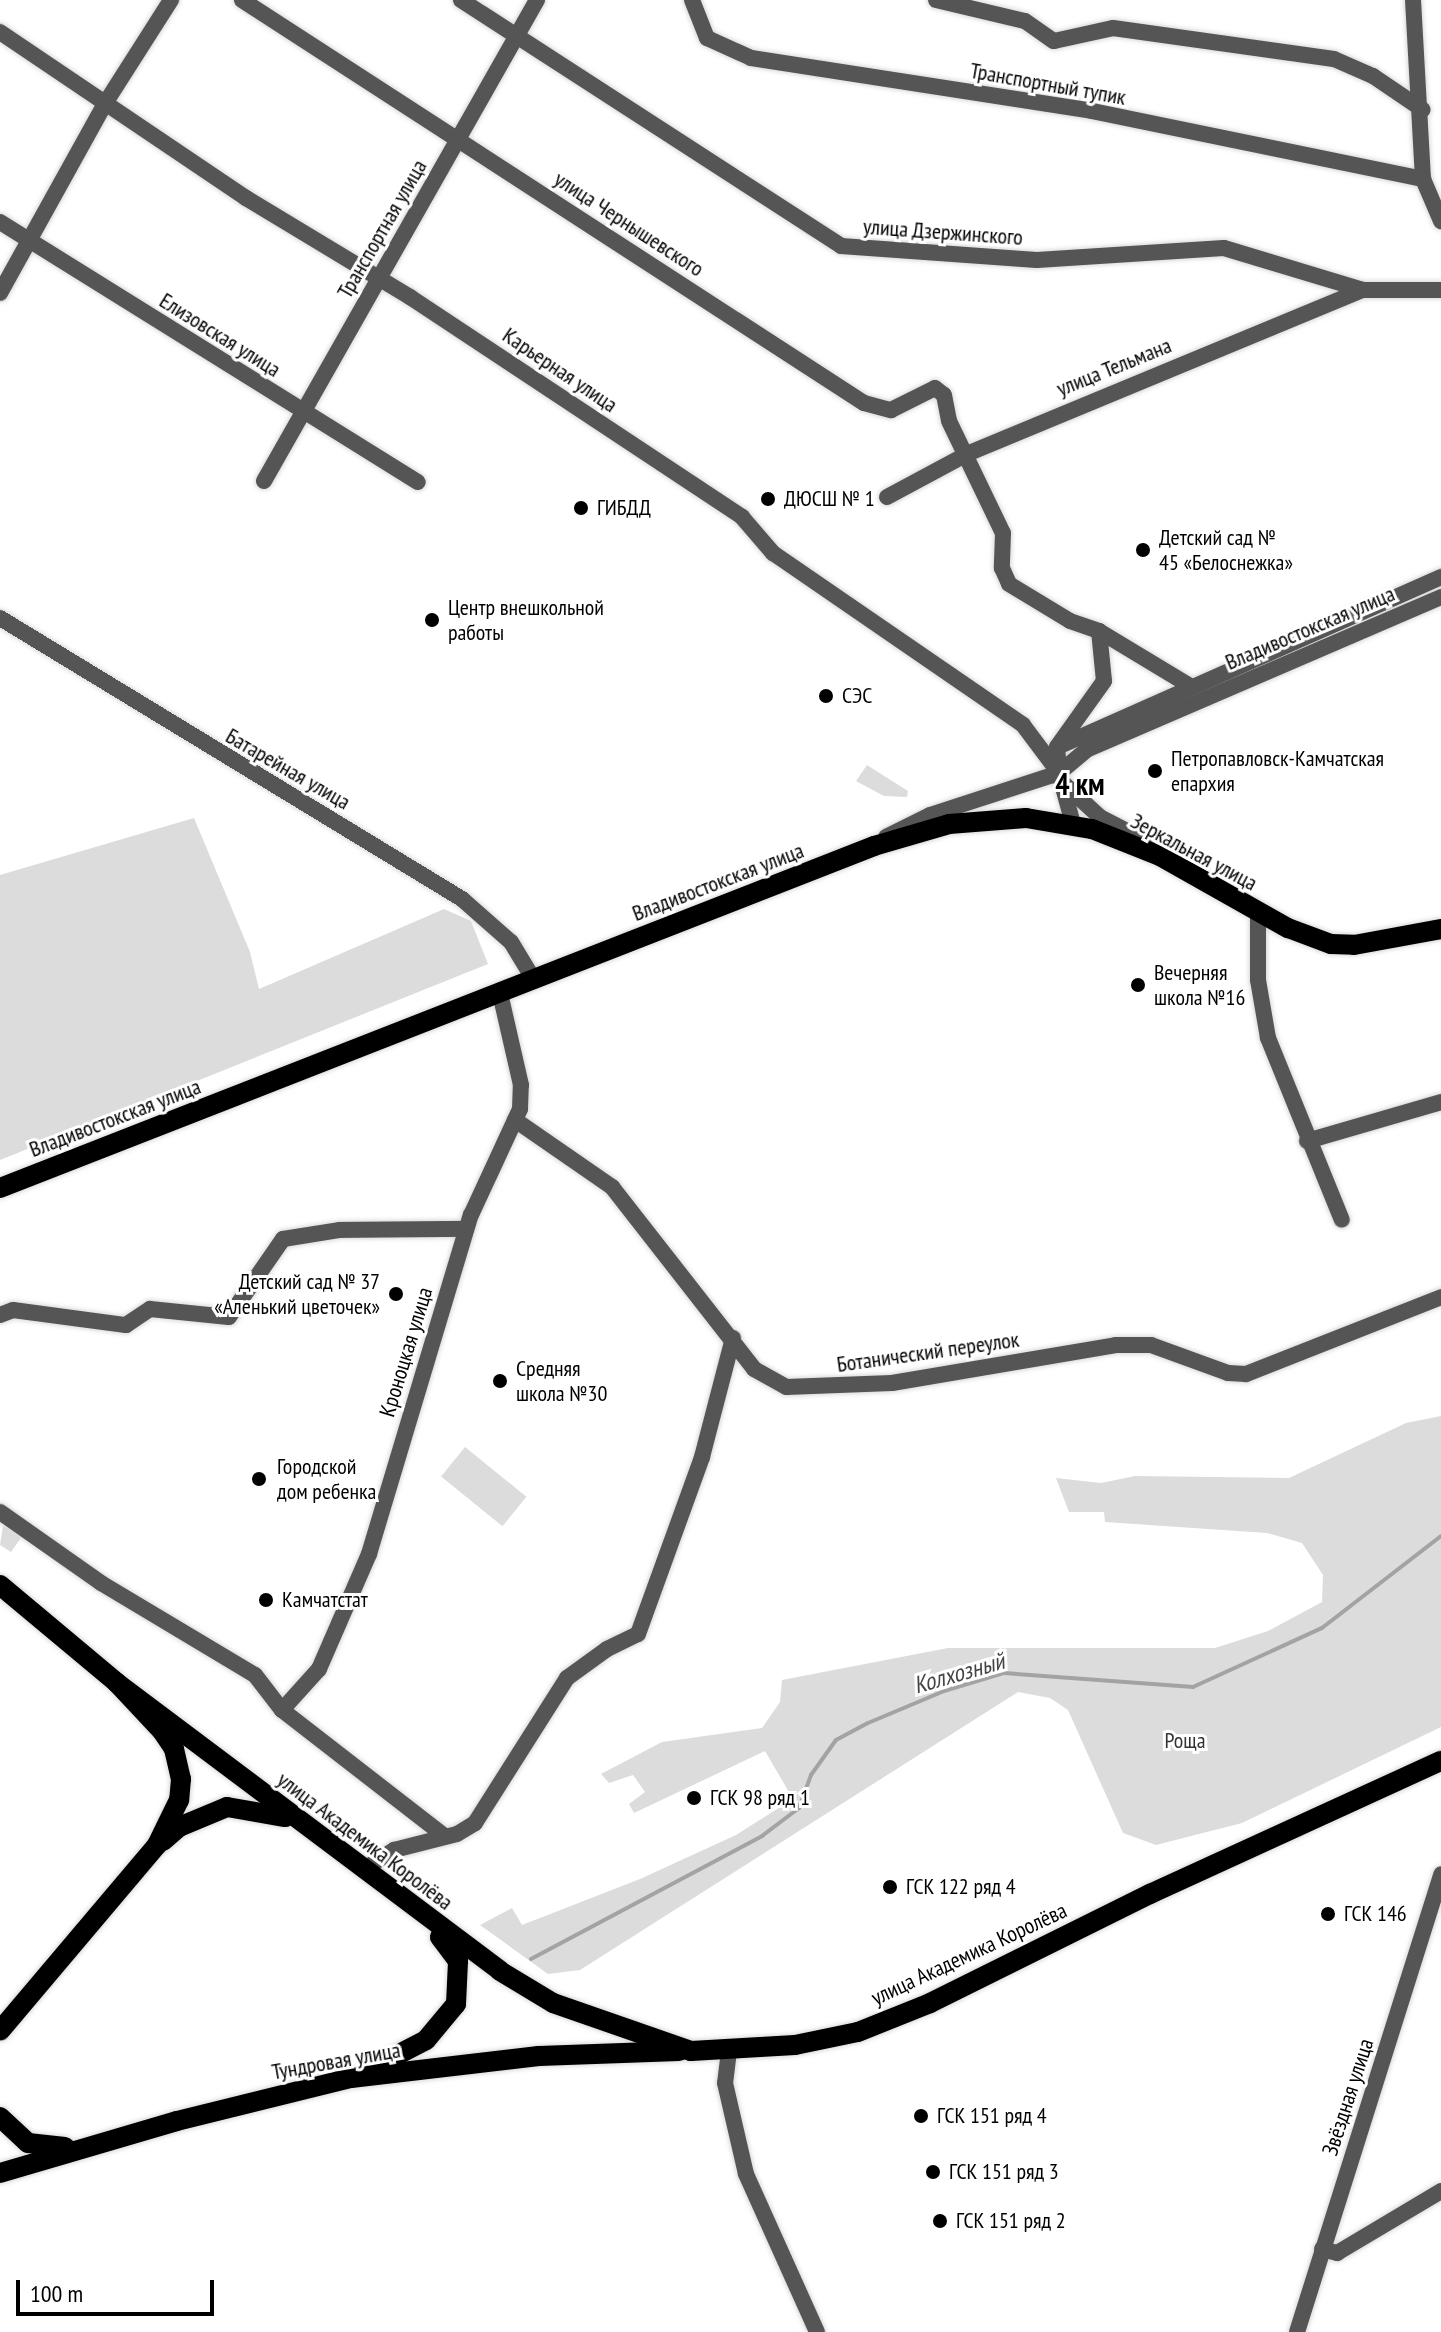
<!DOCTYPE html>
<meta charset="utf-8">
<style>
body{margin:0}
#map{position:relative;width:1441px;height:2332px;overflow:hidden;background:#fff;font-family:"PT Sans Narrow",sans-serif}
div>[style]{position:absolute}
.green>*{inset:0;background:#dcdcdc;transform-origin:0 0}
.stream>*{height:4px;margin:-2px;padding:0 2px;transform-origin:2px;border-radius:2px;background:#a3a3a3}
.roads{filter:drop-shadow(0 0 2px #dbdbdb) drop-shadow(0 0 2px #dbdbdb)}
.minor>*{height:16px;margin:-8px;padding:0 8px;transform-origin:8px;border-radius:8px;background:#555}
.major>*{height:20px;margin:-10px;padding:0 10px;transform-origin:10px;border-radius:10px;background:#000}
.dots>*{width:22px;height:22px;translate:-50% -50%;box-sizing:border-box;border:4px solid #fff;border-radius:50%}
span{translate:-50% -50%;white-space:nowrap;text-align:center;line-height:1.15;-webkit-text-stroke:6px #fff;paint-order:stroke}
.street-label{font-size:22px;color:#000}
.poi-label{font-size:22px;color:#000}
.left{translate:0 -50%;text-align:left}
.right{translate:-100% -50%;text-align:right}
.park-label{font-size:22px;color:#333}
.water-label{font-size:24px;color:#444;font-style:italic}
.district-label{font-size:30px;color:#000;font-weight:700}
.scale{position:absolute;left:16px;top:2280px;width:198px;height:36px;box-sizing:border-box;border:4px solid #000;border-top:0;padding-left:10px;font-size:24px;line-height:28px;white-space:nowrap;color:#000;-webkit-text-stroke:6px #fff;paint-order:stroke}
</style>
<div id="map">
<div class="green">
<div style="clip-path:polygon(867px 765px,908px 791px,907px 797px,884px 796px,856px 781px)"></div>
<div style="clip-path:polygon(194px 818px,250px 952px,259px 989px,444px 909px,471px 921px,488px 964px,0 1160px,0 875px)"></div>
<div style="clip-path:polygon(1441px 1416px,1441px 1727px,1242px 1823px,1156px 1845px,1123px 1833px,1068px 1710px,1050px 1698px,1018px 1692px,580px 1970px,548px 1974px,480px 1925px,512px 1908px,522px 1925px,640px 1879px,736px 1835px,793px 1799px,765px 1751px,634px 1813px,629px 1804px,645px 1792px,633px 1775px,609px 1783px,601px 1774px,662px 1742px,762px 1728px,780px 1702px,782px 1680px,948px 1648px,1215px 1648px,1268px 1631px,1322px 1602px,1323px 1575px,1302px 1543px,1267px 1533px,1105px 1522px,1104px 1512px,1069px 1512px,1056px 1478px,1101px 1483px,1135px 1476px,1289px 1478px,1406px 1423px)"></div>
<div style="left:465px;top:1447px;width:79px;height:38px;rotate:39deg"></div>
<div style="clip-path:polygon(3px 1526px,23px 1535px,11px 1552px,0 1545px)"></div>
</div>
<div class="stream">
<div style="left:531px;top:1959px;width:262px;rotate:-28deg"></div>
<div style="left:762px;top:1836px;width:46px;rotate:-37.1deg"></div>
<div style="left:799px;top:1808px;width:35px;rotate:-70deg"></div>
<div style="left:811px;top:1775px;width:43px;rotate:-54.5deg"></div>
<div style="left:836px;top:1740px;width:36px;rotate:-28deg"></div>
<div style="left:868px;top:1723px;width:82px;rotate:-22.8deg"></div>
<div style="left:944px;top:1691px;width:63px;rotate:-16.7deg"></div>
<div style="left:1004px;top:1673px;width:190px;rotate:4.2deg"></div>
<div style="left:1193px;top:1687px;width:142px;rotate:-24.6deg"></div>
<div style="left:1322px;top:1628px;width:150px;rotate:-37.7deg"></div>
</div>
<div class="roads">
<div class="minor">
<div style="left:242px;top:0;width:741px;rotate:32.94deg"></div>
<div style="left:864px;top:403px;width:28px;rotate:15deg"></div>
<div style="left:891px;top:410px;width:49px;rotate:-26.6deg"></div>
<div style="left:935px;top:388px;width:11px;rotate:38deg"></div>
<div style="left:944px;top:395px;width:26px;rotate:79deg"></div>
<div style="left:949px;top:421px;width:124px;rotate:64.3deg"></div>
<div style="left:1003px;top:533px;width:35px;rotate:92deg"></div>
<div style="left:1002px;top:568px;width:17px;rotate:66deg"></div>
<div style="left:1009px;top:584px;width:71px;rotate:31.2deg"></div>
<div style="left:1070px;top:621px;width:31px;rotate:19deg"></div>
<div style="left:1099px;top:631px;width:50px;rotate:84.3deg"></div>
<div style="left:1104px;top:681px;width:81px;rotate:125.5deg"></div>
<div style="left:1057px;top:747px;width:24px;rotate:85deg"></div>
<div style="left:461px;top:0;width:453px;rotate:32.9deg"></div>
<div style="left:841px;top:246px;width:196px;rotate:4.1deg"></div>
<div style="left:1037px;top:260px;width:187px;rotate:-3.7deg"></div>
<div style="left:1224px;top:248px;width:145px;rotate:16.8deg"></div>
<div style="left:1363px;top:290px;width:78px"></div>
<div style="left:692px;top:0;width:41px;rotate:68.5deg"></div>
<div style="left:707px;top:38px;width:48px;rotate:24.4deg"></div>
<div style="left:751px;top:58px;width:345px;rotate:8.8deg"></div>
<div style="left:1092px;top:111px;width:338px;rotate:11.6deg"></div>
<div style="left:936px;top:0;width:91px;rotate:13.3deg"></div>
<div style="left:1025px;top:21px;width:35px;rotate:35deg"></div>
<div style="left:1054px;top:41px;width:60px;rotate:-12.4deg"></div>
<div style="left:1113px;top:28px;width:223px;rotate:8deg"></div>
<div style="left:1334px;top:59px;width:43px;rotate:23.6deg"></div>
<div style="left:1373px;top:76px;width:60px;rotate:34.2deg"></div>
<div style="left:1413px;top:0;width:179px;rotate:86.8deg"></div>
<div style="left:1423px;top:179px;width:46px;rotate:66.8deg"></div>
<div style="left:0;top:32px;width:297px;rotate:34deg"></div>
<div style="left:246px;top:198px;width:192px;rotate:31.1deg"></div>
<div style="left:410px;top:297px;width:398px;rotate:33.5deg"></div>
<div style="left:742px;top:517px;width:48px;rotate:49.3deg"></div>
<div style="left:773px;top:553px;width:303px;rotate:34.5deg"></div>
<div style="left:1023px;top:725px;width:60px;rotate:53.1deg"></div>
<div style="left:1059px;top:773px;width:53px;rotate:74.6deg"></div>
<div style="left:0;top:222px;width:492px;rotate:31.9deg"></div>
<div style="left:0;top:293px;width:218px;rotate:-61deg"></div>
<div style="left:106px;top:102px;width:121px;rotate:-57.5deg"></div>
<div style="left:264px;top:481px;width:553px;rotate:-60.42deg"></div>
<div style="left:887px;top:497px;width:93px;rotate:-28.2deg"></div>
<div style="left:969px;top:453px;width:426px;rotate:-22.5deg"></div>
<div style="left:0;top:618px;width:541px;rotate:31.31deg"></div>
<div style="left:462px;top:899px;width:65px;rotate:41.3deg"></div>
<div style="left:511px;top:942px;width:44px;rotate:58.8deg"></div>
<div style="left:1099px;top:631px;width:106px;rotate:31.1deg"></div>
<div style="left:1062px;top:745px;width:415px;rotate:-23.9deg"></div>
<div style="left:1064px;top:784px;width:49px;rotate:42.5deg"></div>
<div style="left:1100px;top:817px;width:72px;rotate:27.3deg"></div>
<div style="left:886px;top:837px;width:49px;rotate:-26.6deg"></div>
<div style="left:930px;top:815px;width:136px;rotate:-18deg"></div>
<div style="left:1059px;top:773px;width:35px;rotate:-40deg"></div>
<div style="left:1086px;top:750px;width:387px;rotate:-23.3deg"></div>
<div style="left:1258px;top:912px;width:68px;rotate:90deg"></div>
<div style="left:1258px;top:980px;width:59px;rotate:80.2deg"></div>
<div style="left:1268px;top:1038px;width:196px;rotate:67.9deg"></div>
<div style="left:515px;top:1120px;width:118px;rotate:34.6deg"></div>
<div style="left:612px;top:1187px;width:231px;rotate:52deg"></div>
<div style="left:754px;top:1369px;width:37px;rotate:29deg"></div>
<div style="left:786px;top:1387px;width:106px;rotate:-2.2deg"></div>
<div style="left:892px;top:1383px;width:227px;rotate:-9.6deg"></div>
<div style="left:1116px;top:1345px;width:35px"></div>
<div style="left:1151px;top:1345px;width:82px;rotate:20deg"></div>
<div style="left:1228px;top:1373px;width:18px;rotate:3deg"></div>
<div style="left:1246px;top:1374px;width:210px;rotate:-21.5deg"></div>
<div style="left:1307px;top:1141px;width:140px;rotate:-16.2deg"></div>
<div style="left:0;top:1315px;width:14px;rotate:-21deg"></div>
<div style="left:13px;top:1310px;width:114px;rotate:7.6deg"></div>
<div style="left:126px;top:1325px;width:29px;rotate:-34deg"></div>
<div style="left:150px;top:1309px;width:79px;rotate:5.8deg"></div>
<div style="left:229px;top:1317px;width:95px;rotate:-55.3deg"></div>
<div style="left:283px;top:1239px;width:58px;rotate:-9deg"></div>
<div style="left:340px;top:1230px;width:126px;rotate:-0.5deg"></div>
<div style="left:0;top:1512px;width:123px;rotate:35.1deg"></div>
<div style="left:101px;top:1583px;width:179px;rotate:30.9deg"></div>
<div style="left:255px;top:1675px;width:44px;rotate:52.4deg"></div>
<div style="left:282px;top:1710px;width:204px;rotate:37.8deg"></div>
<div style="left:282px;top:1710px;width:55px;rotate:-47.9deg"></div>
<div style="left:319px;top:1669px;width:125px;rotate:-66.5deg"></div>
<div style="left:369px;top:1554px;width:354px;rotate:-73.3deg"></div>
<div style="left:471px;top:1215px;width:117px;rotate:-65.2deg"></div>
<div style="left:520px;top:1109px;width:24px;rotate:-88deg"></div>
<div style="left:521px;top:1085px;width:94px;rotate:-102.9deg"></div>
<div style="left:363px;top:1870px;width:37px;rotate:-33deg"></div>
<div style="left:394px;top:1850px;width:65px;rotate:-14.3deg"></div>
<div style="left:457px;top:1834px;width:21px;rotate:-31deg"></div>
<div style="left:475px;top:1823px;width:172px;rotate:-57.6deg"></div>
<div style="left:567px;top:1678px;width:49px;rotate:-35.9deg"></div>
<div style="left:607px;top:1649px;width:34px;rotate:-26deg"></div>
<div style="left:638px;top:1634px;width:188px;rotate:-70.1deg"></div>
<div style="left:702px;top:1457px;width:123px;rotate:-75.4deg"></div>
<div style="left:729px;top:2051px;width:32px;rotate:97deg"></div>
<div style="left:725px;top:2083px;width:93px;rotate:77deg"></div>
<div style="left:746px;top:2174px;width:173px;rotate:65.8deg"></div>
<div style="left:1322px;top:2249px;width:16px;rotate:15deg"></div>
<div style="left:1337px;top:2253px;width:121px;rotate:-30.8deg"></div>
<div style="left:1297px;top:2332px;width:480px;rotate:-72.5deg"></div>
</div>
<div class="major">
<div style="left:0;top:1188px;width:939px;rotate:-21.37deg"></div>
<div style="left:874px;top:846px;width:78px;rotate:-16.3deg"></div>
<div style="left:949px;top:824px;width:77px;rotate:-4.5deg"></div>
<div style="left:1026px;top:818px;width:67px;rotate:9.5deg"></div>
<div style="left:1092px;top:829px;width:73px;rotate:21.7deg"></div>
<div style="left:1160px;top:856px;width:147px;rotate:29.4deg"></div>
<div style="left:1288px;top:928px;width:46px;rotate:20.4deg"></div>
<div style="left:1331px;top:944px;width:23px;rotate:2deg"></div>
<div style="left:1354px;top:945px;width:88px;rotate:-10.4deg"></div>
<div style="left:0;top:1585px;width:153px;rotate:39.9deg"></div>
<div style="left:117px;top:1683px;width:66px;rotate:46.8deg"></div>
<div style="left:162px;top:1731px;width:22px;rotate:56deg"></div>
<div style="left:174px;top:1749px;width:31px;rotate:77deg"></div>
<div style="left:181px;top:1779px;width:21px;rotate:95deg"></div>
<div style="left:179px;top:1800px;width:50px;rotate:116.1deg"></div>
<div style="left:157px;top:1845px;width:243px;rotate:130.2deg"></div>
<div style="left:117px;top:1683px;width:479px;rotate:36.9deg"></div>
<div style="left:500px;top:1971px;width:62px;rotate:31.1deg"></div>
<div style="left:553px;top:2003px;width:146px;rotate:19.2deg"></div>
<div style="left:691px;top:2051px;width:104px;rotate:-3.3deg"></div>
<div style="left:795px;top:2045px;width:64px;rotate:-11.7deg"></div>
<div style="left:858px;top:2032px;width:78px;rotate:-21.9deg"></div>
<div style="left:930px;top:2003px;width:246px;rotate:-26.4deg"></div>
<div style="left:1150px;top:1894px;width:320px;rotate:-24.6deg"></div>
<div style="left:163px;top:1841px;width:21px;rotate:-41deg"></div>
<div style="left:179px;top:1827px;width:52px;rotate:-22.6deg"></div>
<div style="left:227px;top:1807px;width:59px;rotate:9.8deg"></div>
<div style="left:370px;top:2069px;width:63px;rotate:-27.4deg"></div>
<div style="left:426px;top:2040px;width:47px;rotate:-50.2deg"></div>
<div style="left:456px;top:2004px;width:43px;rotate:-87.3deg"></div>
<div style="left:458px;top:1961px;width:30px;rotate:-127deg"></div>
<div style="left:0;top:2117px;width:38px;rotate:43deg"></div>
<div style="left:28px;top:2143px;width:37px;rotate:6deg"></div>
<div style="left:0;top:2173px;width:184px;rotate:-16.4deg"></div>
<div style="left:177px;top:2121px;width:179px;rotate:-13.9deg"></div>
<div style="left:351px;top:2078px;width:189px;rotate:-6.7deg"></div>
<div style="left:539px;top:2056px;width:140px;rotate:-2deg"></div>
</div>
</div>
<div class="dots">
<div style="left:768px;top:499px;background:#000"></div>
<div style="left:581px;top:508px;background:#000"></div>
<div style="left:1143px;top:550px;background:#000"></div>
<div style="left:432px;top:620px;background:#000"></div>
<div style="left:826px;top:696px;background:#000"></div>
<div style="left:1155px;top:771px;background:#000"></div>
<div style="left:1138px;top:985px;background:#000"></div>
<div style="left:396px;top:1294px;background:#000"></div>
<div style="left:500px;top:1381px;background:#000"></div>
<div style="left:259px;top:1479px;background:#000"></div>
<div style="left:266px;top:1600px;background:#000"></div>
<div style="left:694px;top:1798px;background:#000"></div>
<div style="left:890px;top:1887px;background:#000"></div>
<div style="left:1328px;top:1914px;background:#000"></div>
<div style="left:921px;top:2116px;background:#000"></div>
<div style="left:933px;top:2172px;background:#000"></div>
<div style="left:940px;top:2221px;background:#000"></div>
</div>
<div class="street-label">
<span style="left:1048px;top:84px;rotate:10deg">Транспортный тупик</span>
<span style="left:629px;top:224px;rotate:33deg">улица Чернышевского</span>
<span style="left:382px;top:229px;rotate:-60deg">Транспортная улица</span>
<span style="left:943px;top:232px;rotate:4deg">улица Дзержинского</span>
<span style="left:220px;top:335px;rotate:32deg">Елизовская улица</span>
<span style="left:1114px;top:367px;rotate:-22deg">улица Тельмана</span>
<span style="left:560px;top:370px;rotate:34deg">Карьерная улица</span>
<span style="left:1310px;top:628px;rotate:-23deg">Владивостокская улица</span>
<span style="left:288px;top:769px;rotate:30deg">Батарейная улица</span>
<span style="left:1194px;top:852px;rotate:28deg">Зеркальная улица</span>
<span style="left:718px;top:882px;rotate:-21deg">Владивостокская улица</span>
<span style="left:115px;top:1118px;rotate:-21deg">Владивостокская улица</span>
<span style="left:406px;top:1352px;rotate:-73deg">Кроноцкая улица</span>
<span style="left:928px;top:1352px;rotate:-8deg">Ботанический переулок</span>
<span style="left:365px;top:1841px;rotate:37deg">улица Академика Королёва</span>
<span style="left:969px;top:1954px;rotate:-25deg">улица Академика Королёва</span>
<span style="left:336px;top:2061px;rotate:-10deg">Тундровая улица</span>
<span style="left:1348px;top:2097px;rotate:-72deg">Звёздная улица</span>
</div>
<div class="poi-label">
<span class="left" style="left:784px;top:499px">ДЮСШ № 1</span>
<span class="left" style="left:597px;top:508px">ГИБДД</span>
<span class="left" style="left:1159px;top:550px">Детский сад №<br>45 «Белоснежка»</span>
<span class="left" style="left:448px;top:620px">Центр внешкольной<br>работы</span>
<span class="left" style="left:842px;top:696px">СЭС</span>
<span class="left" style="left:1171px;top:771px">Петропавловск-Камчатская<br>епархия</span>
<span class="left" style="left:1154px;top:985px">Вечерняя<br>школа №16</span>
<span class="right" style="left:380px;top:1294px">Детский сад № 37<br>«Аленький цветочек»</span>
<span class="left" style="left:516px;top:1381px">Средняя<br>школа №30</span>
<span class="left" style="left:277px;top:1479px">Городской<br>дом ребенка</span>
<span class="left" style="left:282px;top:1600px">Камчатстат</span>
<span class="left" style="left:710px;top:1798px">ГСК 98 ряд 1</span>
<span class="left" style="left:906px;top:1887px">ГСК 122 ряд 4</span>
<span class="left" style="left:1344px;top:1914px">ГСК 146</span>
<span class="left" style="left:937px;top:2116px">ГСК 151 ряд 4</span>
<span class="left" style="left:949px;top:2172px">ГСК 151 ряд 3</span>
<span class="left" style="left:956px;top:2221px">ГСК 151 ряд 2</span>
</div>
<div class="park-label">
<span style="left:1185px;top:1741px">Роща</span>
</div>
<div class="water-label">
<span style="left:959px;top:1673px;rotate:-16deg">Колхозный</span>
</div>
<div class="district-label">
<span style="left:1080px;top:784px">4 км</span>
</div>
<div class="scale">100 m</div>
</div>
